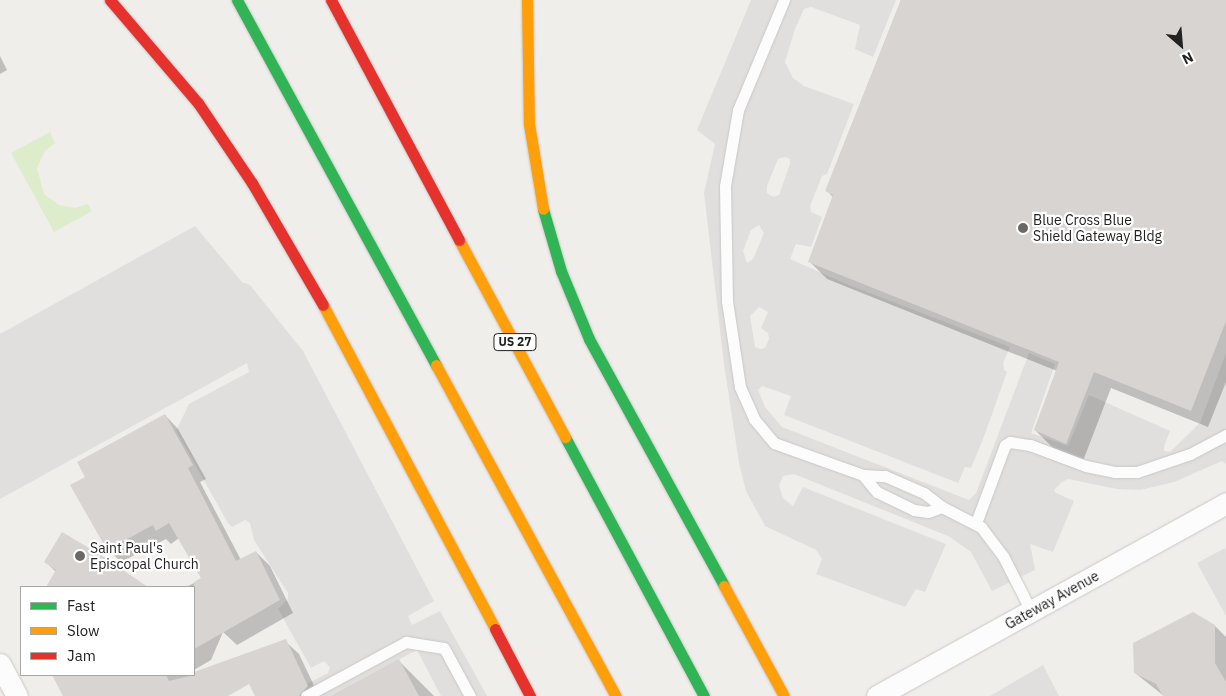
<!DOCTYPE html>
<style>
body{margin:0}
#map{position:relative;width:1226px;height:696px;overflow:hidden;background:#f0eeeb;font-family:"IBM Plex Sans",sans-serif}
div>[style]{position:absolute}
.grass>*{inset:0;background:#ddeccb}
.parking>*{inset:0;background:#e0dfde}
.shadow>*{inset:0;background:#0003}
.building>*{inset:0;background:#d7d4d2}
.roads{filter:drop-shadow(0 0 1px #c9c8c7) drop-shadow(0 0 1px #c9c8c7)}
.lane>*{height:11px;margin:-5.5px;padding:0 5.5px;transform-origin:5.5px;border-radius:5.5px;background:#fdfcfc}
.street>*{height:21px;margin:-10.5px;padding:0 10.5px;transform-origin:10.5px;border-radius:10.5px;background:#fdfcfc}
.fast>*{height:11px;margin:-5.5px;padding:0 5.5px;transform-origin:5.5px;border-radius:5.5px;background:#30b455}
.slow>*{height:11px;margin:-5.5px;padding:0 5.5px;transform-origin:5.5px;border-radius:5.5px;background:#ff9f0a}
.jam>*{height:11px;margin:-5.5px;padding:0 5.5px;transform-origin:5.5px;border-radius:5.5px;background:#e5322d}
.dots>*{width:14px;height:14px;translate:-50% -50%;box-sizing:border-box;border:2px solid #fff;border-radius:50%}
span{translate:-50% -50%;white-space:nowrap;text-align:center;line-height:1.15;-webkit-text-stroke:4.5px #fff;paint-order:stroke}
.shield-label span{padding:1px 4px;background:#fff;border:1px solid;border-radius:4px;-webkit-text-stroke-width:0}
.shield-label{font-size:12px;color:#222;font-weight:700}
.poi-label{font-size:14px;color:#222}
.left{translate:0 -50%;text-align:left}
.street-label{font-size:14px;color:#222}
.legend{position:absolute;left:20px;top:586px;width:175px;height:90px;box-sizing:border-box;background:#fff;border:1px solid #a7a7a7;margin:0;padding:6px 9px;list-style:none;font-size:15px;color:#222}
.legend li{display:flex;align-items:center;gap:10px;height:25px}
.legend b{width:25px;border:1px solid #a7a7a7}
.north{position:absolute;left:1156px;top:20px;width:50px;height:50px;-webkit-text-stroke:4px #fff;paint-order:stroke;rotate:153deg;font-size:14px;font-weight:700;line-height:20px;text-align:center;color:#222}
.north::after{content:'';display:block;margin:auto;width:18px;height:22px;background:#222;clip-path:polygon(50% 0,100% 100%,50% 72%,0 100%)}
</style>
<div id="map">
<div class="grass">
<div style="clip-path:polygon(50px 132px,55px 143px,45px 151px,37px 168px,44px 194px,59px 205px,75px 208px,88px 204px,92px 211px,54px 232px,11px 153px)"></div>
</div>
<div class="parking">
<div style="clip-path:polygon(evenodd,751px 0,896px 0,873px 57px,855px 49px,860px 25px,811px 7px,804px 9px,795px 29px,785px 62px,793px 78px,804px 86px,854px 104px,827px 174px,822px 176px,810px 206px,811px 212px,822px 217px,811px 247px,796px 244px,790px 259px,849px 285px,1010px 347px,1003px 363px,1004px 370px,1007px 372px,985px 434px,971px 468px,965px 467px,958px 483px,784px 415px,791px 396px,762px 386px,758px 390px,765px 407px,782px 427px,969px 500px,976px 493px,1029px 353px,1055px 364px,1031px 433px,1068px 446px,1089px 395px,1170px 431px,1164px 446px,1164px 451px,1170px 452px,1200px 423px,1226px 353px,1226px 464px,1222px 461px,1174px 482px,1140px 490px,1117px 489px,1068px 479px,1062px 482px,1054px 490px,1056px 493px,1074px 501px,1053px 552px,1030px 544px,1035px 570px,992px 591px,971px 552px,948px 536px,794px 474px,783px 476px,779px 486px,783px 498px,793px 506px,803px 487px,946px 544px,925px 592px,916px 589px,905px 607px,816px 574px,822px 559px,816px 550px,765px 526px,746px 491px,739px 463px,724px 364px,704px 193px,715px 144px,697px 130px,751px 0,785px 157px,790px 159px,790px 164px,779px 195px,773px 197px,767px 193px,767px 186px,778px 159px,785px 157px,751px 0,759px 225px,764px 233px,753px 259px,747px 263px,743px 251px,751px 230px,759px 225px,751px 0,759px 307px,768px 312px,761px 328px,768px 333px,769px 339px,765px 348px,760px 349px,755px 347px,750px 316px,759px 307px)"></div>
<div style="clip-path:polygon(195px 226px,242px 282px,250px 285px,303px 351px,434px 601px,408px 616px,412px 625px,440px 611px,487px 696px,441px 696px,417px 650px,330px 696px,283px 696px,328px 673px,330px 667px,324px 661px,311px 668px,278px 609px,288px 599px,288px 593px,254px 540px,250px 523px,245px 520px,232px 527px,228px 523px,176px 431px,189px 404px,249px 372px,247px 363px,0 499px,0 334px)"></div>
<div style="clip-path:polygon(1225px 548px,1226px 550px,1226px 616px,1197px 563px)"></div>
<div style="clip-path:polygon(1043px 665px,1059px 696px,990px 696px)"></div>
</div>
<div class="shadow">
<div style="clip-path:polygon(901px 0,1226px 0,1226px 382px,1208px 427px,1111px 388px,1083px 461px,1053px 448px,1035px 430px,1057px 371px,827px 279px,809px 261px,834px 198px,826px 190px)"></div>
<div style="clip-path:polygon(0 56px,7px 70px,0 74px)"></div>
<div style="clip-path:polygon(165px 415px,178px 429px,206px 479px,200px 482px,241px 560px,256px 552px,270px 566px,293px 613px,237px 645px,223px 632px,211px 660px,194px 670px,194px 587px,186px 587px,202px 579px,179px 538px,171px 544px,166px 539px,121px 562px,108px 549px,87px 477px)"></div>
<div style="clip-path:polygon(62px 534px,146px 587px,47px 587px,56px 572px,46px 562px)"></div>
<div style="clip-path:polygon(1215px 626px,1226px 637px,1226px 696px,1164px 696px,1135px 673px)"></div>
<div style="clip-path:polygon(285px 641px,299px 654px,319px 696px,257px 696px)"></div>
<div style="clip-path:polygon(398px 660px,434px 696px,333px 696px)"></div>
<div style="clip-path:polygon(53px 675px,191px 675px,208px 696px,64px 696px)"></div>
</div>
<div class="building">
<div style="clip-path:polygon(901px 0,1226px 0,1226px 321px,1191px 411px,1094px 372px,1066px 444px,1034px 430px,1059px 362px,808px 262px,833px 195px,825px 191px)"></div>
<div style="clip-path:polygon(165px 414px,193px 465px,188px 468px,236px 561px,256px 551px,280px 600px,194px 649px,194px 582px,201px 578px,169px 523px,156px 531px,153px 525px,107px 550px,70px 485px,85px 477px,77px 462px)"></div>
<div style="clip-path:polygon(62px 532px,99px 554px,148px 587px,46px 587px,56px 570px,44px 562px)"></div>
<div style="clip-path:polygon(1193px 612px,1215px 625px,1215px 663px,1226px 682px,1226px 696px,1163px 696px,1156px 684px,1134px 673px,1133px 643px)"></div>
<div style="clip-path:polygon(286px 639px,308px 686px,299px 696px,255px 696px,249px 684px,228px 696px,63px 696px,52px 675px,166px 675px,169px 681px,194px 675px,194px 672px)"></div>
<div style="clip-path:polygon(399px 659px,419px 696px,330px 696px)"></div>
</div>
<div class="roads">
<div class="lane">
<div style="left:784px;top:0;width:119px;rotate:112.7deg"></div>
<div style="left:738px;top:110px;width:77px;rotate:99.7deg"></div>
<div style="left:725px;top:186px;width:115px;rotate:89deg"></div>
<div style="left:727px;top:301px;width:87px;rotate:81.4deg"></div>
<div style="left:740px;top:387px;width:35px;rotate:66deg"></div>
<div style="left:754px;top:419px;width:31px;rotate:50deg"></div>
<div style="left:774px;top:443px;width:95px;rotate:19.8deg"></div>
<div style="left:863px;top:475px;width:22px;rotate:3deg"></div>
<div style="left:885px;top:476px;width:43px;rotate:23.6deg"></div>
<div style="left:924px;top:493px;width:23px;rotate:38deg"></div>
<div style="left:942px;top:507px;width:44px;rotate:27.1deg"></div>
<div style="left:981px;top:527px;width:36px;rotate:53deg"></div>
<div style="left:1003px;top:556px;width:62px;rotate:63deg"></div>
<div style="left:863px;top:475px;width:22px;rotate:51deg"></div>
<div style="left:877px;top:492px;width:41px;rotate:25.9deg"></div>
<div style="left:914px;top:510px;width:14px;rotate:8deg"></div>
<div style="left:928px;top:512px;width:15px;rotate:-20deg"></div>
<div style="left:976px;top:523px;width:83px;rotate:-69.6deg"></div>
<div style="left:1005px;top:445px;width:6px;rotate:-31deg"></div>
<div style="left:1010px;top:442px;width:20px;rotate:9deg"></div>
<div style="left:1030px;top:445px;width:60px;rotate:20.6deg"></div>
<div style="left:1086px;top:466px;width:30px;rotate:12deg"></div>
<div style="left:1115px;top:472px;width:22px"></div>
<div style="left:1137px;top:472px;width:56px;rotate:-18.8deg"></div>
<div style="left:1190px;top:454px;width:41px;rotate:-27.8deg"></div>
<div style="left:306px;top:696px;width:114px;rotate:-28.4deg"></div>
<div style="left:406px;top:642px;width:38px;rotate:9deg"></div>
<div style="left:444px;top:648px;width:55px;rotate:61.6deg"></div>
</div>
<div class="street">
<div style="left:0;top:664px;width:36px;rotate:62deg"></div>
<div style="left:877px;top:696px;width:399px;rotate:-28.9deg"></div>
</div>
<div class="fast">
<div style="left:237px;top:0;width:416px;rotate:61.4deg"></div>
<div style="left:543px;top:209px;width:65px;rotate:73.8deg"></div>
<div style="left:561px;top:271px;width:74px;rotate:67.6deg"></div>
<div style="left:589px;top:339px;width:281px;rotate:61.3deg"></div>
<div style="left:565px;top:437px;width:294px;rotate:61.8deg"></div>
</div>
<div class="slow">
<div style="left:527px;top:0;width:124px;rotate:89.1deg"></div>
<div style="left:529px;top:124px;width:86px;rotate:80.6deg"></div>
<div style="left:459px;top:240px;width:224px;rotate:61.7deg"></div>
<div style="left:323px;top:305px;width:367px;rotate:62deg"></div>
<div style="left:436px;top:365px;width:377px;rotate:61.5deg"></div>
<div style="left:724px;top:586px;width:125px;rotate:61.4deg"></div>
</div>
<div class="jam">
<div style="left:110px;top:0;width:135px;rotate:49.5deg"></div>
<div style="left:198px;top:103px;width:97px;rotate:56deg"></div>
<div style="left:252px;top:183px;width:141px;rotate:59.8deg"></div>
<div style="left:331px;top:0;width:272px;rotate:61.9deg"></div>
<div style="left:495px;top:629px;width:76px;rotate:62.4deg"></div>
</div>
</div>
<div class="dots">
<div style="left:1023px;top:228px;background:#6a6968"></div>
<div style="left:80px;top:556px;background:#6a6968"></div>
</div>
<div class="shield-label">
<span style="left:515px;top:342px">US 27</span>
</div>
<div class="poi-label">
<span class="left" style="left:1033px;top:228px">Blue Cross Blue<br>Shield Gateway Bldg</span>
<span class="left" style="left:90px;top:556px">Saint Paul's<br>Episcopal Church</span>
</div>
<div class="street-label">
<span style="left:1052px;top:600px;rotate:-29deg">Gateway Avenue</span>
</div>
<ul class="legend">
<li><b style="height:6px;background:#30b455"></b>Fast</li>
<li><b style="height:6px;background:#ff9f0a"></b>Slow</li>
<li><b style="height:6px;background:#e5322d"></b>Jam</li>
</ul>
<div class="north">N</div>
</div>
